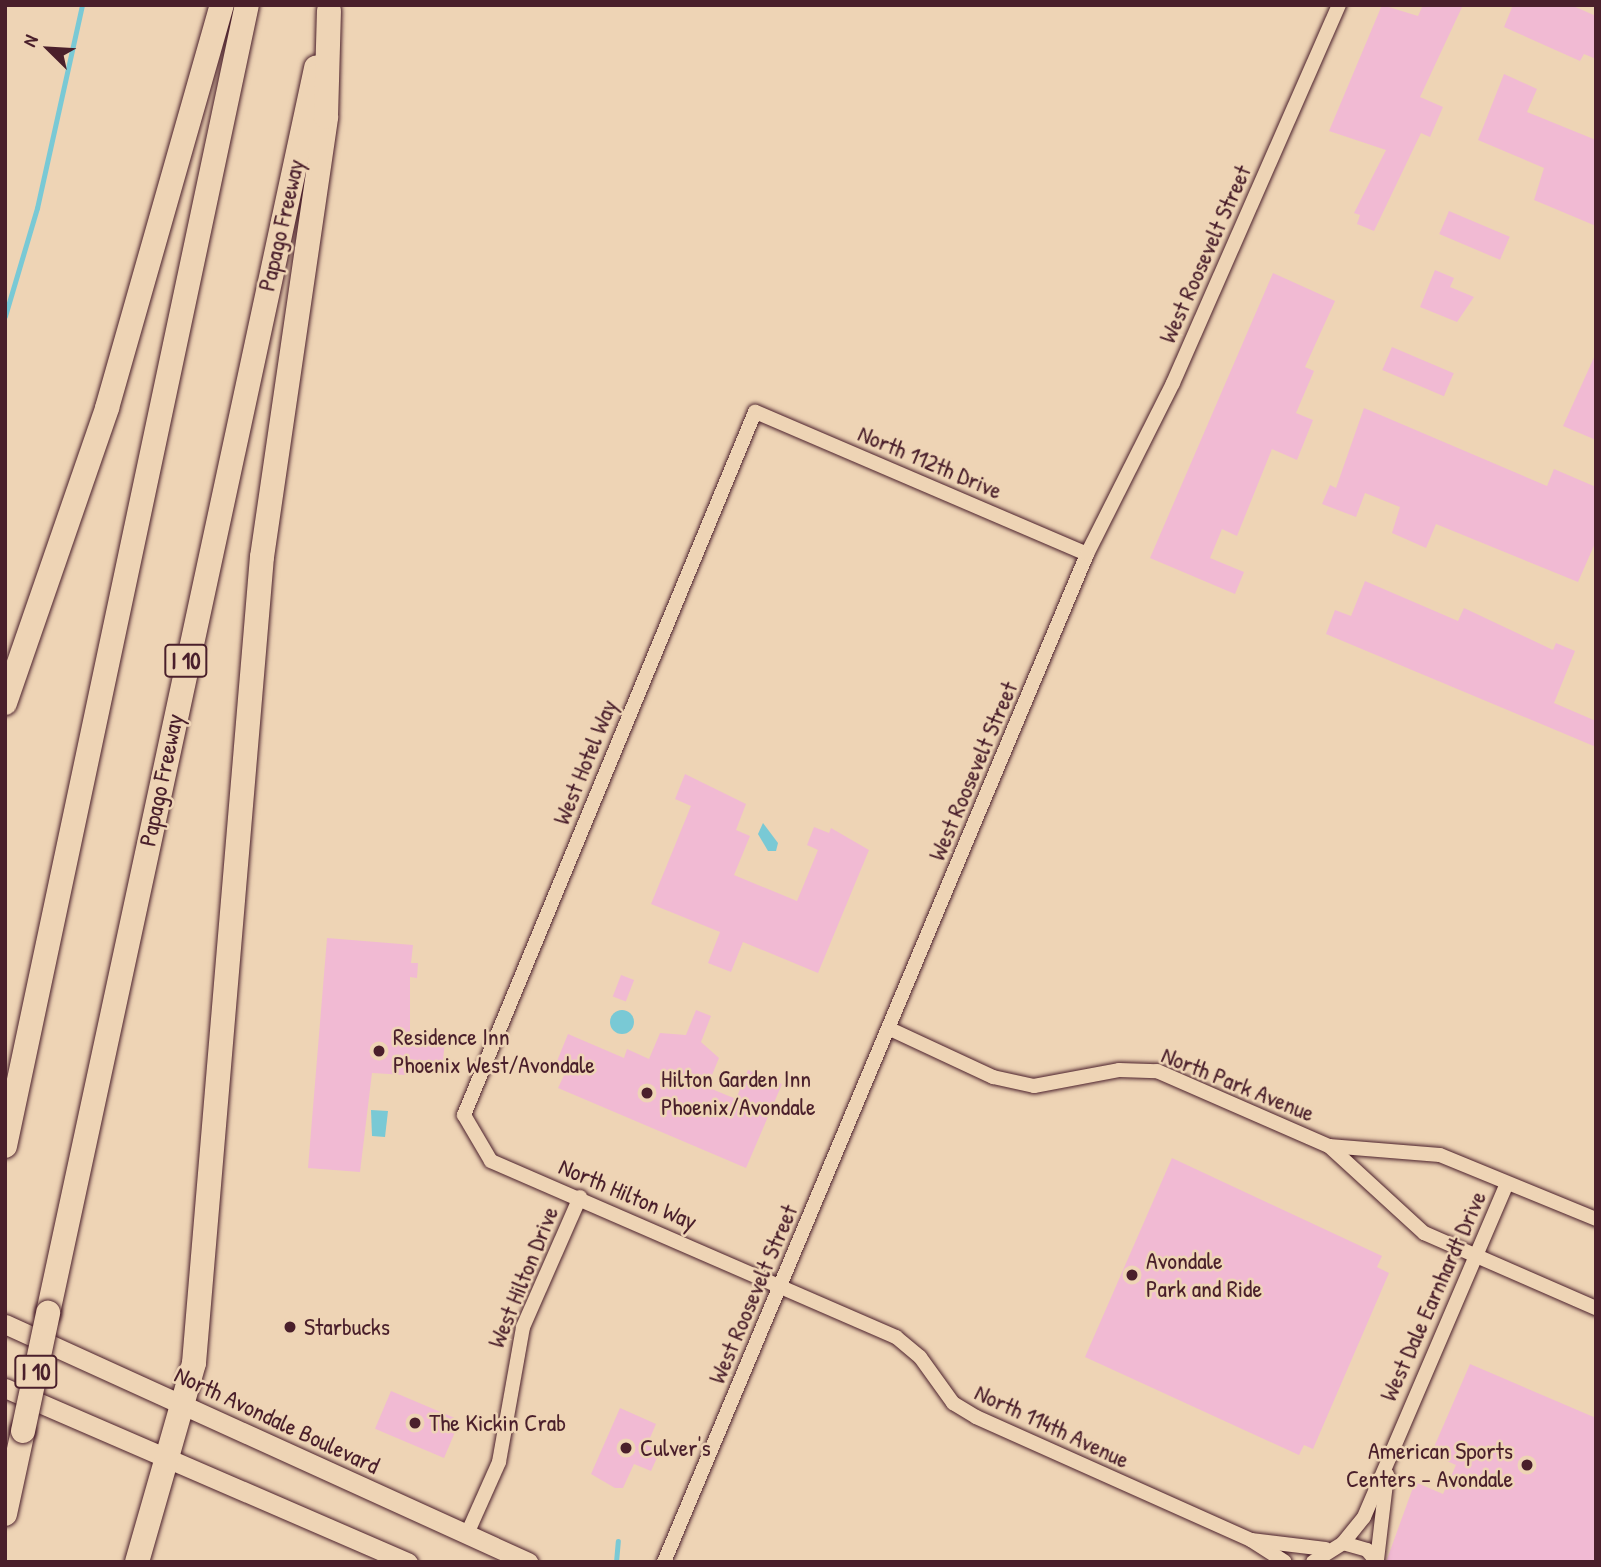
<!DOCTYPE html>
<style>
body{margin:0}
#map{position:relative;width:1601px;height:1567px;overflow:hidden;background:#eed4b5;font-family:"Patrick Hand",sans-serif}
div>[style]{position:absolute}
.water>*{inset:0;background:#79c9d5}
.round{border-radius:50%}
.stream>*{height:5px;margin:-2.5px;padding:0 2.5px;transform-origin:2.5px;border-radius:2.5px;background:#79c9d5}
.building>*{inset:0;background:#f1bad3;transform-origin:0 0}
.roads{filter:drop-shadow(0 0 2px #4a1f2b) drop-shadow(0 0 2px #4a1f2b)}
.street>*{height:14px;margin:-7px;padding:0 7px;transform-origin:7px;border-radius:7px;background:#eed4b5}
.secondary>*{height:19px;margin:-9.5px;padding:0 9.5px;transform-origin:9.5px;border-radius:9.5px;background:#eed4b5}
.highway>*{height:24px;margin:-12px;padding:0 12px;transform-origin:12px;border-radius:12px;background:#eed4b5}
.bridges{filter:drop-shadow(0 0 2px #4a1f2b) drop-shadow(0 0 2px #4a1f2b)}
.highway-bridge>*{height:24px;margin:-12px;padding:0 12px;transform-origin:12px;border-radius:12px;background:#eed4b5}
.dots>*{width:19px;height:19px;translate:-50% -50%;box-sizing:border-box;border:4px solid #eed4b5;border-radius:50%}
span{translate:-50% -50%;white-space:nowrap;text-align:center;line-height:1.15;-webkit-text-stroke:5px #eed4b5;paint-order:stroke}
.shield-label span{padding:2px 5px;background:#eed4b5;border:2px solid;border-radius:5px;-webkit-text-stroke-width:0}
.shield-label{font-size:23px;color:#4a1f2b;font-weight:700}
.street-label{font-size:24px;color:#4a1f2b}
.poi-label{font-size:24px;color:#4a1f2b}
.left{translate:0 -50%;text-align:left}
.right{translate:-100% -50%;text-align:right}
.frame{position:absolute;inset:0;border:7px solid #4a1f2b;pointer-events:none}
.north{position:absolute;left:14px;top:14px;width:70px;height:70px;-webkit-text-stroke:5px #eed4b5;paint-order:stroke;rotate:294deg;font-size:19px;font-weight:700;line-height:28px;text-align:center;color:#4a1f2b}
.north::after{content:'';display:block;margin:auto;width:24px;height:32px;background:#4a1f2b;clip-path:polygon(50% 0,100% 100%,50% 72%,0 100%)}
</style>
<div id="map">
<div class="water">
<div style="clip-path:polygon(763px 823px,778px 843px,776px 851px,768px 851px,758px 834px)"></div>
<div class="round" style="left:610px;top:1010px;width:24px;height:24px"></div>
<div style="clip-path:polygon(371px 1110px,388px 1111px,385px 1137px,372px 1136px)"></div>
</div>
<div class="stream">
<div style="left:5px;top:316px;width:113px;rotate:-73.5deg"></div>
<div style="left:37px;top:208px;width:208px;rotate:-77.5deg"></div>
<div style="left:616px;top:1562px;width:21px;rotate:-85deg"></div>
</div>
<div class="building">
<div style="clip-path:polygon(1382px 5px,1418px 16px,1423px 5px,1463px 5px,1420px 97px,1443px 107px,1430px 137px,1421px 133px,1374px 231px,1357px 224px,1360px 215px,1354px 213px,1386px 150px,1329px 131px)"></div>
<div style="clip-path:polygon(1513px 5px,1571px 5px,1596px 16px,1596px 59px,1584px 54px,1580px 61px,1504px 27px)"></div>
<div style="clip-path:polygon(1504px 74px,1537px 89px,1527px 112px,1596px 140px,1596px 226px,1534px 200px,1544px 168px,1478px 140px)"></div>
<div style="left:1449px;top:211px;width:66px;height:25px;rotate:23deg"></div>
<div style="clip-path:polygon(1435px 270px,1454px 278px,1450px 287px,1474px 297px,1457px 322px,1420px 307px)"></div>
<div style="clip-path:polygon(1273px 273px,1335px 301px,1305px 367px,1314px 371px,1296px 413px,1313px 420px,1297px 460px,1272px 449px,1237px 536px,1222px 529px,1210px 558px,1244px 572px,1235px 594px,1150px 558px)"></div>
<div style="left:1392px;top:347px;width:67px;height:25px;rotate:23deg"></div>
<div style="clip-path:polygon(1596px 353px,1596px 440px,1563px 426px)"></div>
<div style="clip-path:polygon(1364px 408px,1547px 486px,1554px 469px,1596px 487px,1596px 541px,1578px 582px,1436px 524px,1426px 548px,1392px 533px,1400px 507px,1365px 493px,1356px 517px,1322px 504px,1330px 485px,1336px 488px)"></div>
<div style="clip-path:polygon(1365px 581px,1458px 621px,1464px 608px,1553px 650px,1556px 643px,1575px 651px,1554px 703px,1596px 721px,1596px 747px,1326px 634px,1335px 610px,1351px 616px)"></div>
<div style="clip-path:polygon(685px 774px,746px 804px,736px 830px,750px 836px,734px 875px,797px 901px,818px 850px,807px 845px,814px 827px,829px 833px,831px 828px,869px 850px,818px 973px,743px 942px,731px 972px,708px 963px,720px 932px,651px 904px,691px 806px,675px 799px)"></div>
<div style="clip-path:polygon(327px 938px,413px 945px,411px 963px,418px 963px,417px 978px,410px 977px,410px 1035px,445px 1038px,443px 1062px,407px 1059px,406px 1075px,372px 1073px,360px 1172px,308px 1168px)"></div>
<div style="left:621px;top:975px;width:14px;height:23px;rotate:21deg"></div>
<div style="clip-path:polygon(696px 1010px,711px 1016px,701px 1042px,719px 1058px,707px 1087px,736px 1099px,748px 1070px,782px 1084px,746px 1168px,558px 1088px,566px 1071px,555px 1066px,568px 1034px,624px 1058px,627px 1049px,649px 1059px,660px 1033px,686px 1035px)"></div>
<div style="clip-path:polygon(1172px 1158px,1382px 1256px,1377px 1267px,1389px 1273px,1313px 1449px,1304px 1445px,1299px 1455px,1085px 1357px)"></div>
<div style="clip-path:polygon(1470px 1364px,1596px 1418px,1596px 1562px,1386px 1562px,1415px 1482px,1443px 1494px,1456px 1465px,1431px 1454px)"></div>
<div style="left:391px;top:1391px;width:75px;height:41px;rotate:23deg"></div>
<div style="clip-path:polygon(620px 1408px,656px 1424px,647px 1445px,660px 1451px,651px 1471px,634px 1464px,623px 1488px,615px 1488px,591px 1474px)"></div>
</div>
<div class="roads">
<div class="street">
<div style="left:1087px;top:554px;width:361px;rotate:-156.8deg"></div>
<div style="left:755px;top:412px;width:761px;rotate:112.49deg"></div>
<div style="left:464px;top:1115px;width:53px;rotate:59.6deg"></div>
<div style="left:491px;top:1161px;width:442px;rotate:23.5deg"></div>
<div style="left:896px;top:1337px;width:31px;rotate:40deg"></div>
<div style="left:920px;top:1357px;width:57px;rotate:54.3deg"></div>
<div style="left:953px;top:1403px;width:27px;rotate:31deg"></div>
<div style="left:976px;top:1417px;width:301px;rotate:24.1deg"></div>
<div style="left:1251px;top:1540px;width:40px;rotate:32.9deg"></div>
<div style="left:890px;top:1029px;width:114px;rotate:25deg"></div>
<div style="left:993px;top:1077px;width:42px;rotate:12.4deg"></div>
<div style="left:1034px;top:1086px;width:86px;rotate:-10.7deg"></div>
<div style="left:1119px;top:1070px;width:38px;rotate:2deg"></div>
<div style="left:1157px;top:1071px;width:188px;rotate:23.6deg"></div>
<div style="left:1329px;top:1146px;width:111px;rotate:4.6deg"></div>
<div style="left:1440px;top:1155px;width:169px;rotate:22.3deg"></div>
<div style="left:1329px;top:1146px;width:129px;rotate:42.5deg"></div>
<div style="left:1424px;top:1233px;width:188px;rotate:23.6deg"></div>
<div style="left:467px;top:1534px;width:79px;rotate:-66deg"></div>
<div style="left:499px;top:1462px;width:137px;rotate:-79.9deg"></div>
<div style="left:523px;top:1327px;width:142px;rotate:-66.3deg"></div>
<div style="left:1251px;top:1540px;width:75px;rotate:6.9deg"></div>
<div style="left:1343px;top:1543px;width:33px;rotate:-51deg"></div>
<div style="left:1364px;top:1517px;width:362px;rotate:-66.8deg"></div>
<div style="left:1377px;top:1560px;width:86px;rotate:-83.3deg"></div>
<div style="left:664px;top:1562px;width:1093px;rotate:-67.23deg"></div>
<div style="left:1087px;top:554px;width:191px;rotate:-63.3deg"></div>
<div style="left:1173px;top:383px;width:413px;rotate:-66.3deg"></div>
<div style="left:1313px;top:1562px;width:36px;rotate:-32deg"></div>
<div style="left:1343px;top:1543px;width:25px;rotate:16deg"></div>
<div style="left:1367px;top:1550px;width:16px;rotate:50deg"></div>
</div>
<div class="secondary">
<div style="left:5px;top:1324px;width:575px;rotate:24.47deg"></div>
<div style="left:5px;top:1388px;width:439px;rotate:23.4deg"></div>
</div>
<div class="highway">
<div style="left:5px;top:703px;width:312px;rotate:-70.9deg"></div>
<div style="left:107px;top:408px;width:419px;rotate:-74.1deg"></div>
<div style="left:5px;top:1146px;width:1166px;rotate:-78.03deg"></div>
<div style="left:48px;top:1313px;width:1274px;rotate:-77.85deg"></div>
<div style="left:5px;top:1514px;width:85px;rotate:-77.8deg"></div>
<div style="left:137px;top:1562px;width:207px;rotate:-74deg"></div>
<div style="left:194px;top:1363px;width:809px;rotate:-85.18deg"></div>
<div style="left:262px;top:557px;width:445px;rotate:-81.7deg"></div>
<div style="left:326px;top:117px;width:106px;rotate:-88.4deg"></div>
</div>
</div>
<div class="bridges">
<div class="highway-bridge">
<div style="left:23px;top:1431px;width:121px;rotate:-78deg"></div>
</div>
</div>
<div class="dots">
<div style="left:379px;top:1051px;background:#4a1f2b"></div>
<div style="left:647px;top:1093px;background:#4a1f2b"></div>
<div style="left:1132px;top:1275px;background:#4a1f2b"></div>
<div style="left:290px;top:1327px;background:#4a1f2b"></div>
<div style="left:415px;top:1423px;background:#4a1f2b"></div>
<div style="left:626px;top:1448px;background:#4a1f2b"></div>
<div style="left:1527px;top:1465px;background:#4a1f2b"></div>
</div>
<div class="shield-label">
<span style="left:186px;top:661px">I 10</span>
<span style="left:36px;top:1372px">I 10</span>
</div>
<div class="street-label">
<span style="left:281px;top:225px;rotate:-77deg">Papago Freeway</span>
<span style="left:1205px;top:254px;rotate:-66deg">West Roosevelt Street</span>
<span style="left:930px;top:462px;rotate:23deg">North 112th Drive</span>
<span style="left:585px;top:762px;rotate:-68deg">West Hotel Way</span>
<span style="left:973px;top:771px;rotate:-67deg">West Roosevelt Street</span>
<span style="left:161px;top:780px;rotate:-78deg">Papago Freeway</span>
<span style="left:1238px;top:1084px;rotate:22deg">North Park Avenue</span>
<span style="left:628px;top:1194px;rotate:23deg">North Hilton Way</span>
<span style="left:523px;top:1277px;rotate:-68deg">West Hilton Drive</span>
<span style="left:753px;top:1294px;rotate:-67deg">West Roosevelt Street</span>
<span style="left:1433px;top:1296px;rotate:-66deg">West Dale Earnhardt Drive</span>
<span style="left:277px;top:1420px;rotate:25deg">North Avondale Boulevard</span>
<span style="left:1052px;top:1426px;rotate:25deg">North 114th Avenue</span>
</div>
<div class="poi-label">
<span class="left" style="left:393px;top:1051px">Residence Inn<br>Phoenix West/Avondale</span>
<span class="left" style="left:661px;top:1093px">Hilton Garden Inn<br>Phoenix/Avondale</span>
<span class="left" style="left:1146px;top:1275px">Avondale<br>Park and Ride</span>
<span class="left" style="left:304px;top:1327px">Starbucks</span>
<span class="left" style="left:429px;top:1423px">The Kickin Crab</span>
<span class="left" style="left:640px;top:1448px">Culver's</span>
<span class="right" style="left:1513px;top:1465px">American Sports<br>Centers - Avondale</span>
</div>
<div class="frame"></div>
<div class="north">N</div>
</div>
